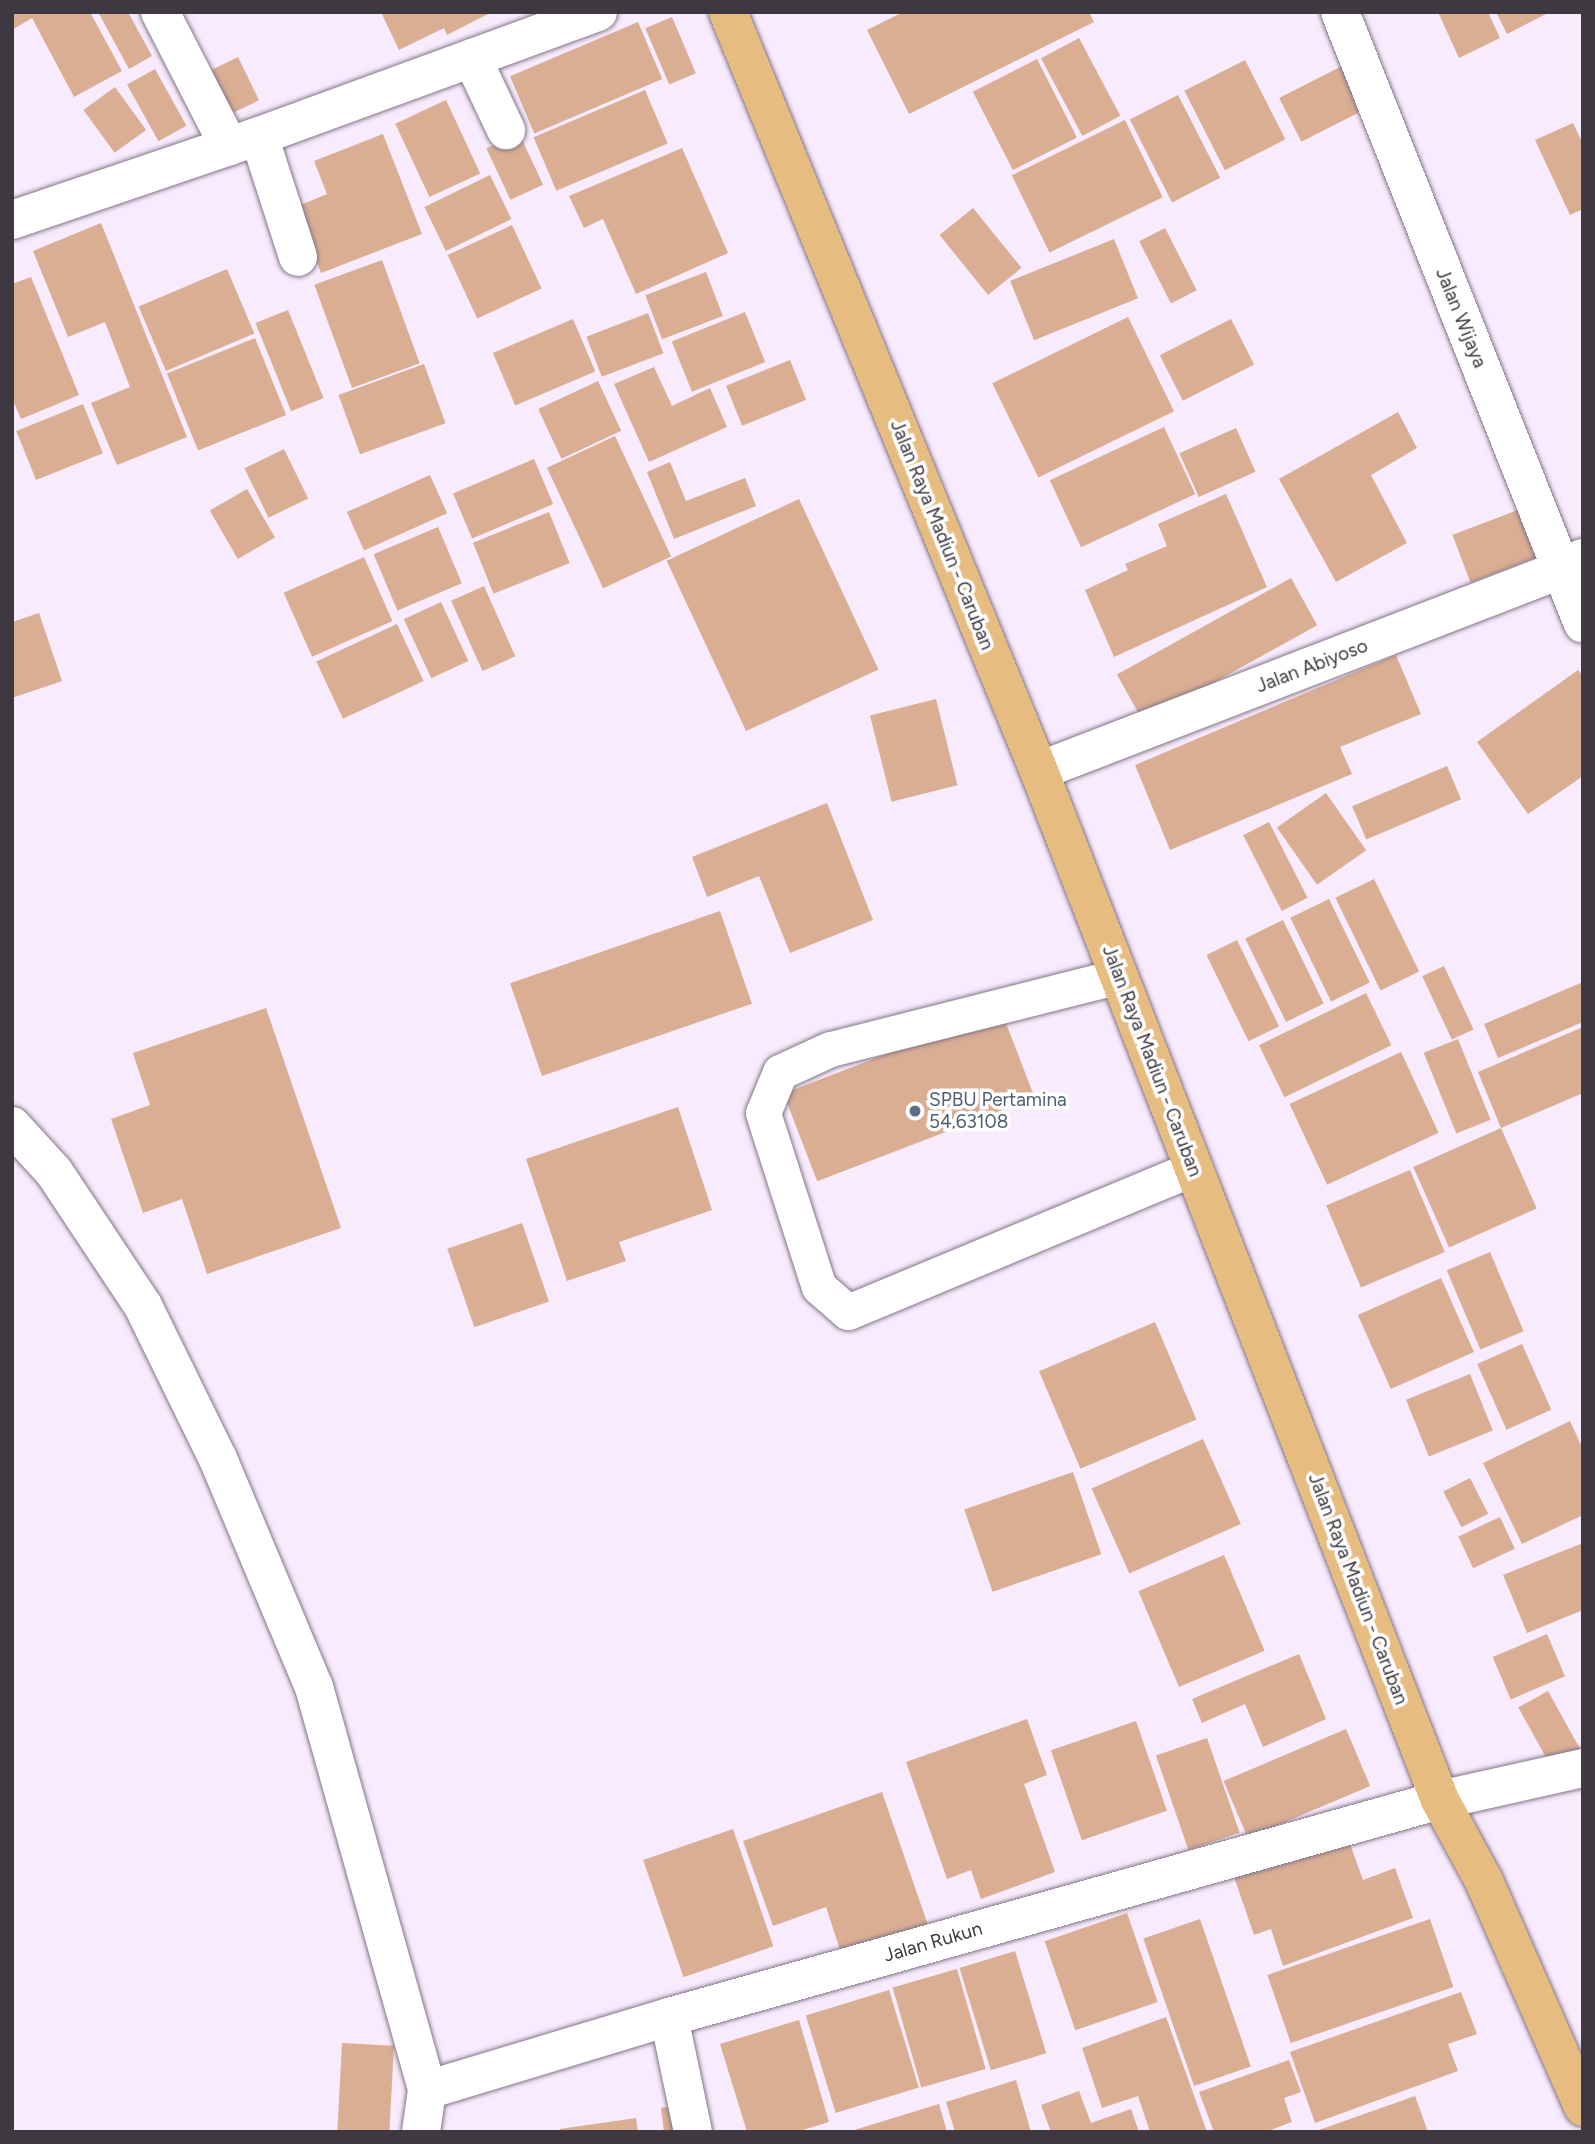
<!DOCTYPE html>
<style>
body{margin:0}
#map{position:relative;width:1595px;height:2144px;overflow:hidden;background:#f8ebfd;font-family:Figtree,sans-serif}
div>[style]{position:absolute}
.building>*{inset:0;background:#daae93;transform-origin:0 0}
.roads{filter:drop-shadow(0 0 2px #837588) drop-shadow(0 0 2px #837588)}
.service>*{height:35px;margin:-17.5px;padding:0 17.5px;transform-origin:17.5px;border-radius:17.5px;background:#fff}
.minor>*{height:38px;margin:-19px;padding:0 19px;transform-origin:19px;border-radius:19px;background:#fff}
.trunk>*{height:38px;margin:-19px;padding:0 19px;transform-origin:19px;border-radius:19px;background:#e7bc80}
.dots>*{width:19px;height:19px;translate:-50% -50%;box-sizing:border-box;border:4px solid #fff;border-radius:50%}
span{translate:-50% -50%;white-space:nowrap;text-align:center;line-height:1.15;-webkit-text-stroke:7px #fff;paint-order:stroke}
.street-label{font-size:19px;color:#3e3840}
.service-label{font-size:19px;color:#4e5e75}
.left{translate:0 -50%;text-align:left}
.frame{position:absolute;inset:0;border:14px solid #3e3840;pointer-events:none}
</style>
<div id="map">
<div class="building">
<div style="clip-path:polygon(12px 12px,90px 12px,122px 71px,74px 97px,32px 18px,12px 30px)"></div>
<div style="clip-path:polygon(98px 12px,128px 12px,152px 56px,129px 69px)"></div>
<div style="clip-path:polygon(381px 12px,492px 12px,447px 35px,444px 28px,399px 50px)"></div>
<div style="clip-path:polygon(903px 12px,1089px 12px,1094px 22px,909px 114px,867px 30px)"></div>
<div style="clip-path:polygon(1438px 12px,1488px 12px,1500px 38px,1459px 58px)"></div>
<div style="clip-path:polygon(1496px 12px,1550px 12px,1507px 34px)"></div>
<div style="left:672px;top:17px;width:61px;height:29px;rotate:67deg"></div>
<div style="left:638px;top:22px;width:62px;height:139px;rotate:67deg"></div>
<div style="left:1079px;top:38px;width:88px;height:43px;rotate:62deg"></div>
<div style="left:238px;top:57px;width:48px;height:40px;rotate:64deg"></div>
<div style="left:1037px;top:59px;width:88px;height:72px;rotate:63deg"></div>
<div style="left:1245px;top:60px;width:89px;height:68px;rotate:63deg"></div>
<div style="left:1346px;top:64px;width:49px;height:75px;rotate:63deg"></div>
<div style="left:155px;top:69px;width:65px;height:32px;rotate:61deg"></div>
<div style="left:115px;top:87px;width:53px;height:39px;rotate:54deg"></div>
<div style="left:645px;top:90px;width:58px;height:121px;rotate:67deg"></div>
<div style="left:1178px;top:95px;width:93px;height:54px;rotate:63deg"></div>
<div style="left:446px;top:100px;width:81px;height:56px;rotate:65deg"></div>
<div style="left:1125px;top:120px;width:86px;height:126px;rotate:64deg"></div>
<div style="clip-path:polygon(1573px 123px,1583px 144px,1583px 209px,1570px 215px,1535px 140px)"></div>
<div style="left:519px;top:133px;width:57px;height:36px;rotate:65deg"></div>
<div style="clip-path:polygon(383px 134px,422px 234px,321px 273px,296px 207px,327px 194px,314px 161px)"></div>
<div style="clip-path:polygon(682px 148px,728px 253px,636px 294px,603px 219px,584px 228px,569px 196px)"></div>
<div style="left:490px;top:175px;width:49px;height:73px;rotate:64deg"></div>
<div style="left:973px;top:208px;width:77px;height:43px;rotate:51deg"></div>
<div style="clip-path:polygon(101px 223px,187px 437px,117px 465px,91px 403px,130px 387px,105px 322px,68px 337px,33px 251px)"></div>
<div style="left:512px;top:225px;width:70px;height:71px;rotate:65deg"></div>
<div style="left:1165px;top:228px;width:70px;height:29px;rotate:63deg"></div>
<div style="left:1114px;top:239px;width:64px;height:112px;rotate:68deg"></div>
<div style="left:382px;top:260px;width:110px;height:72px;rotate:70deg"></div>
<div style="left:227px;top:269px;width:70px;height:96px;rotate:67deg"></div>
<div style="left:706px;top:272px;width:47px;height:65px;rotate:69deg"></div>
<div style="clip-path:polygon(31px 277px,79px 395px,21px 419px,12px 398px,12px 284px)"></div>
<div style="left:288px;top:310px;width:95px;height:35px;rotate:68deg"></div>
<div style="left:745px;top:312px;width:54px;height:79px;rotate:68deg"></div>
<div style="left:648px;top:313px;width:43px;height:66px;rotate:69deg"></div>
<div style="left:1128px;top:317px;width:105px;height:151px;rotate:64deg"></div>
<div style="left:573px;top:319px;width:57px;height:87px;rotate:67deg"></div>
<div style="left:1231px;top:319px;width:51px;height:80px;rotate:63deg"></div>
<div style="left:255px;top:338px;width:83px;height:95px;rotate:68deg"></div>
<div style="left:790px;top:360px;width:43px;height:69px;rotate:68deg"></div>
<div style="left:424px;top:364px;width:63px;height:91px;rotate:70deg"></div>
<div style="clip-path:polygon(654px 367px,672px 406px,710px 388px,727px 427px,649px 462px,614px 384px)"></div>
<div style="left:598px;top:381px;width:55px;height:66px;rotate:65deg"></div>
<div style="left:83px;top:404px;width:53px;height:72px;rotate:68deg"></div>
<div style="clip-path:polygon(1398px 412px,1417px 448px,1371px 475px,1407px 543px,1336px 582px,1279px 479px)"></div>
<div style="left:1164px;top:427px;width:74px;height:126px;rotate:65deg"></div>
<div style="left:1236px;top:428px;width:48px;height:62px;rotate:66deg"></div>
<div style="left:615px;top:436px;width:133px;height:75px;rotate:65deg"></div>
<div style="left:284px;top:449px;width:55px;height:44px;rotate:64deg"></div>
<div style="left:534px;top:459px;width:49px;height:88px;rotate:67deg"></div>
<div style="clip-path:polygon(670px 462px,686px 501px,745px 478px,756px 506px,674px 539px,647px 472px)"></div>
<div style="left:430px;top:475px;width:42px;height:91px;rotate:66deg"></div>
<div style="left:247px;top:489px;width:56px;height:43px;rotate:60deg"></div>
<div style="clip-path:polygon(1226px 494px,1267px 587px,1114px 657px,1085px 590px,1128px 570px,1125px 564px,1167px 546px,1158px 524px)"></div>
<div style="left:799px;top:499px;width:188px;height:146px;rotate:65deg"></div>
<div style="left:1528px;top:506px;width:51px;height:81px;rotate:69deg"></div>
<div style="left:549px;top:512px;width:55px;height:82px;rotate:68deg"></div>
<div style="left:438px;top:527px;width:61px;height:70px;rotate:67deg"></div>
<div style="left:364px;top:557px;width:70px;height:88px;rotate:66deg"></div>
<div style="left:1291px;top:578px;width:54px;height:199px;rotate:61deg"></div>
<div style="left:484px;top:586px;width:77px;height:36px;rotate:66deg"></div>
<div style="left:441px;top:602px;width:65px;height:41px;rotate:65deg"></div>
<div style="clip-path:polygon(39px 613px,62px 681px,12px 698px,12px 622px)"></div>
<div style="left:397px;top:624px;width:63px;height:89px;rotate:65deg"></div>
<div style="clip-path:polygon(1396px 655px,1421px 714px,1340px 747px,1352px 774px,1170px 850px,1135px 765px)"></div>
<div style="clip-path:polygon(1578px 670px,1583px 676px,1583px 776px,1528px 814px,1477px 742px)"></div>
<div style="left:936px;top:699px;width:89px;height:68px;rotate:76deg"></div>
<div style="left:1447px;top:766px;width:36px;height:103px;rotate:67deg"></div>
<div style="left:1326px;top:793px;width:70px;height:60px;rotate:55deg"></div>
<div style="clip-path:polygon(827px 803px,873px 920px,790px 953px,759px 876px,707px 897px,692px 857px)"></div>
<div style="left:1269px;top:822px;width:85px;height:29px;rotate:63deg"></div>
<div style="left:1374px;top:879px;width:103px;height:43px;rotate:64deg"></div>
<div style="left:1329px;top:899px;width:93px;height:43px;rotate:64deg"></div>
<div style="left:720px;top:911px;width:98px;height:222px;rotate:71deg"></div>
<div style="left:1283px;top:920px;width:93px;height:42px;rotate:64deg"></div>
<div style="left:1237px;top:940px;width:96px;height:34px;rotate:64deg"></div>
<div style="left:1444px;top:966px;width:70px;height:24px;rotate:65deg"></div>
<div style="clip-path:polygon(1583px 982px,1583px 1022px,1498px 1058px,1484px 1024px)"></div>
<div style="left:1366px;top:993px;width:58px;height:119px;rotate:64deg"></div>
<div style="clip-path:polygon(266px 1008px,341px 1228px,207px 1274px,182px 1199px,143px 1213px,111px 1119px,150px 1105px,133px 1053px)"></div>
<div style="left:1001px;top:1010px;width:94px;height:233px;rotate:69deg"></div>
<div style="clip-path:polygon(1583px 1027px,1583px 1093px,1501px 1128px,1478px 1072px)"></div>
<div style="left:1458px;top:1039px;width:87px;height:37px;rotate:68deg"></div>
<div style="left:1401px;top:1052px;width:89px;height:123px;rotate:65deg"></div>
<div style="clip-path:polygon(678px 1107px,712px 1210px,619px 1242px,626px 1261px,567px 1281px,526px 1159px)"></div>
<div style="left:1501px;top:1128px;width:88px;height:96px;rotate:66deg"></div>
<div style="left:1410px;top:1170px;width:89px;height:91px;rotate:67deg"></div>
<div style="left:522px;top:1223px;width:83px;height:79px;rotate:71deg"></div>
<div style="left:1490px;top:1252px;width:86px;height:47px;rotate:67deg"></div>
<div style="left:1441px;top:1278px;width:81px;height:91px;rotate:66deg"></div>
<div style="left:1155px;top:1322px;width:106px;height:126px;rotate:67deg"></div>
<div style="left:1522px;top:1344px;width:72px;height:49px;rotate:66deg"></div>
<div style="left:1470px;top:1374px;width:61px;height:69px;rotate:68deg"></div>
<div style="clip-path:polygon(1570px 1421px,1583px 1449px,1583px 1515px,1522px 1544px,1483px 1463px)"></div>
<div style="left:1203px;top:1439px;width:93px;height:122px;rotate:66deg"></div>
<div style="left:1073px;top:1472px;width:87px;height:115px;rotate:71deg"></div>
<div style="left:1470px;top:1478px;width:40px;height:30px;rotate:63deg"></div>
<div style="left:1500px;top:1517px;width:35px;height:46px;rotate:65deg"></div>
<div style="clip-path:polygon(1583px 1543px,1583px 1610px,1527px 1633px,1503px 1575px)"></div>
<div style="left:1224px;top:1555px;width:104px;height:93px;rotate:67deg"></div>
<div style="left:1547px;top:1634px;width:46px;height:59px;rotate:67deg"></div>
<div style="clip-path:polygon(1299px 1654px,1326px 1719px,1263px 1747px,1245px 1704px,1202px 1723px,1192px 1699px)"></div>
<div style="left:1548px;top:1691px;width:68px;height:34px;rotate:61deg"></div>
<div style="clip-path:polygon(1027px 1719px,1047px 1775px,1024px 1784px,1055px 1872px,981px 1899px,971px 1870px,947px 1879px,906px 1762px)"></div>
<div style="left:1136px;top:1721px;width:95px;height:90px;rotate:71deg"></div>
<div style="left:1346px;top:1729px;width:62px;height:133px;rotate:67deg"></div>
<div style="left:1207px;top:1738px;width:100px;height:54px;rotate:71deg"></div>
<div style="clip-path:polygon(882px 1792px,929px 1928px,843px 1959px,826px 1907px,773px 1926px,743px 1841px)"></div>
<div style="left:733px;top:1829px;width:124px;height:95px;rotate:71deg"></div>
<div style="clip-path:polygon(1346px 1833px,1363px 1880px,1395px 1868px,1413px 1918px,1283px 1966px,1271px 1929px,1254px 1935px,1233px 1874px)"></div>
<div style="left:1127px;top:1913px;width:94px;height:87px;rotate:71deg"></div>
<div style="left:1200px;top:1919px;width:156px;height:60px;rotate:71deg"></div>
<div style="left:1430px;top:1919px;width:72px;height:172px;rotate:71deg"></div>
<div style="left:1015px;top:1951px;width:107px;height:58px;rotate:73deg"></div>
<div style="left:957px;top:1969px;width:104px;height:67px;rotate:74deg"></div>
<div style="left:889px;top:1990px;width:102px;height:87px;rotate:73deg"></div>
<div style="clip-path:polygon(1461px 1992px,1477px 2034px,1448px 2044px,1458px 2071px,1315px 2123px,1290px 2052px)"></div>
<div style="clip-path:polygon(1166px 2017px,1207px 2132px,1150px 2132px,1138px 2096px,1102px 2108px,1082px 2048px)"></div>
<div style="clip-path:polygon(799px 2020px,829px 2122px,796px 2132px,747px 2132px,720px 2044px)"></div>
<div style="left:342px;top:2043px;width:52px;height:89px;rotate:3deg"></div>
<div style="clip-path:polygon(1289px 2060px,1301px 2092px,1284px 2098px,1292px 2122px,1265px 2132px,1214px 2132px,1199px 2092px)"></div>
<div style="clip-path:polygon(1016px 2080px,1031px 2132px,955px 2132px,946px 2102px)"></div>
<div style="clip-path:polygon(1079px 2091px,1091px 2123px,1131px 2109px,1139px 2132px,1051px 2132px,1041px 2105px)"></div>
<div style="clip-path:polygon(1415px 2096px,1428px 2132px,1317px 2132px,1316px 2131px)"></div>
<div style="clip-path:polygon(685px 2104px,689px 2132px,664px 2132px,661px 2108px)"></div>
<div style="clip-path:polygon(939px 2104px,947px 2132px,851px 2132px,851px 2131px)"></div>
<div style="clip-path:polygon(636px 2118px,638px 2132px,560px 2132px,560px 2129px)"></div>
</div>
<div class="roads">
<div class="service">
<div style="left:1119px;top:976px;width:298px;rotate:165.8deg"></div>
<div style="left:830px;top:1049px;width:55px;rotate:155.3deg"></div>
<div style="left:780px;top:1072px;width:44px;rotate:112.5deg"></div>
<div style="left:763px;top:1113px;width:183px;rotate:72.2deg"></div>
<div style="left:819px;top:1287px;width:38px;rotate:41deg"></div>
<div style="left:848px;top:1312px;width:375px;rotate:-22.6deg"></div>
</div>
<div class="minor">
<div style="left:160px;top:12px;width:151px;rotate:62.8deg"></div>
<div style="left:1340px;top:12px;width:658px;rotate:68.34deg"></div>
<div style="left:472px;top:58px;width:80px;rotate:64.7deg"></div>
<div style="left:259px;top:136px;width:127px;rotate:72.1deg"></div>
<div style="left:12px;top:220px;width:261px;rotate:-18.8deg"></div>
<div style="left:259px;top:136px;width:361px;rotate:-20.1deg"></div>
<div style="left:1039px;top:771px;width:558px;rotate:-21.1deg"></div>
<div style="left:1560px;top:570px;width:26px;rotate:-28deg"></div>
<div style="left:12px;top:1126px;width:62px;rotate:47.6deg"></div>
<div style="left:54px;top:1172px;width:161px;rotate:56.4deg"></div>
<div style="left:143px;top:1306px;width:170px;rotate:63.9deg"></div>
<div style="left:218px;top:1459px;width:247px;rotate:67.2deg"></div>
<div style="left:314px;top:1687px;width:419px;rotate:74.3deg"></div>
<div style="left:427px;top:2090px;width:42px;rotate:98.1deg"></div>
<div style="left:669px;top:2017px;width:117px;rotate:78.2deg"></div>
<div style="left:427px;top:2090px;width:253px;rotate:-16.8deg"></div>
<div style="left:669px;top:2017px;width:801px;rotate:-15.72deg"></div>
<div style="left:1440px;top:1800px;width:147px;rotate:-12.6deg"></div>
</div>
<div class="trunk">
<div style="left:728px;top:12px;width:820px;rotate:67.72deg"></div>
<div style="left:1039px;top:771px;width:1104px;rotate:68.71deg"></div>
<div style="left:1440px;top:1800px;width:92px;rotate:61.5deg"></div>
<div style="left:1484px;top:1881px;width:247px;rotate:66.3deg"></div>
</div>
</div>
<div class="dots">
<div style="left:915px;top:1111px;background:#5c6f8a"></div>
</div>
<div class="street-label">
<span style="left:1461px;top:318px;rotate:68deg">Jalan Wijaya</span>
<span style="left:942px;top:535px;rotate:68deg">Jalan Raya Madiun - Caruban</span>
<span style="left:1312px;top:666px;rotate:-21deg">Jalan Abiyoso</span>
<span style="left:1152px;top:1061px;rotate:69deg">Jalan Raya Madiun - Caruban</span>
<span style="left:1358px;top:1589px;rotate:69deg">Jalan Raya Madiun - Caruban</span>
<span style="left:933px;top:1942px;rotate:-16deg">Jalan Rukun</span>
</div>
<div class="service-label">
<span class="left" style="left:929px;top:1111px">SPBU Pertamina<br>54.63108</span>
</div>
<div class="frame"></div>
</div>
